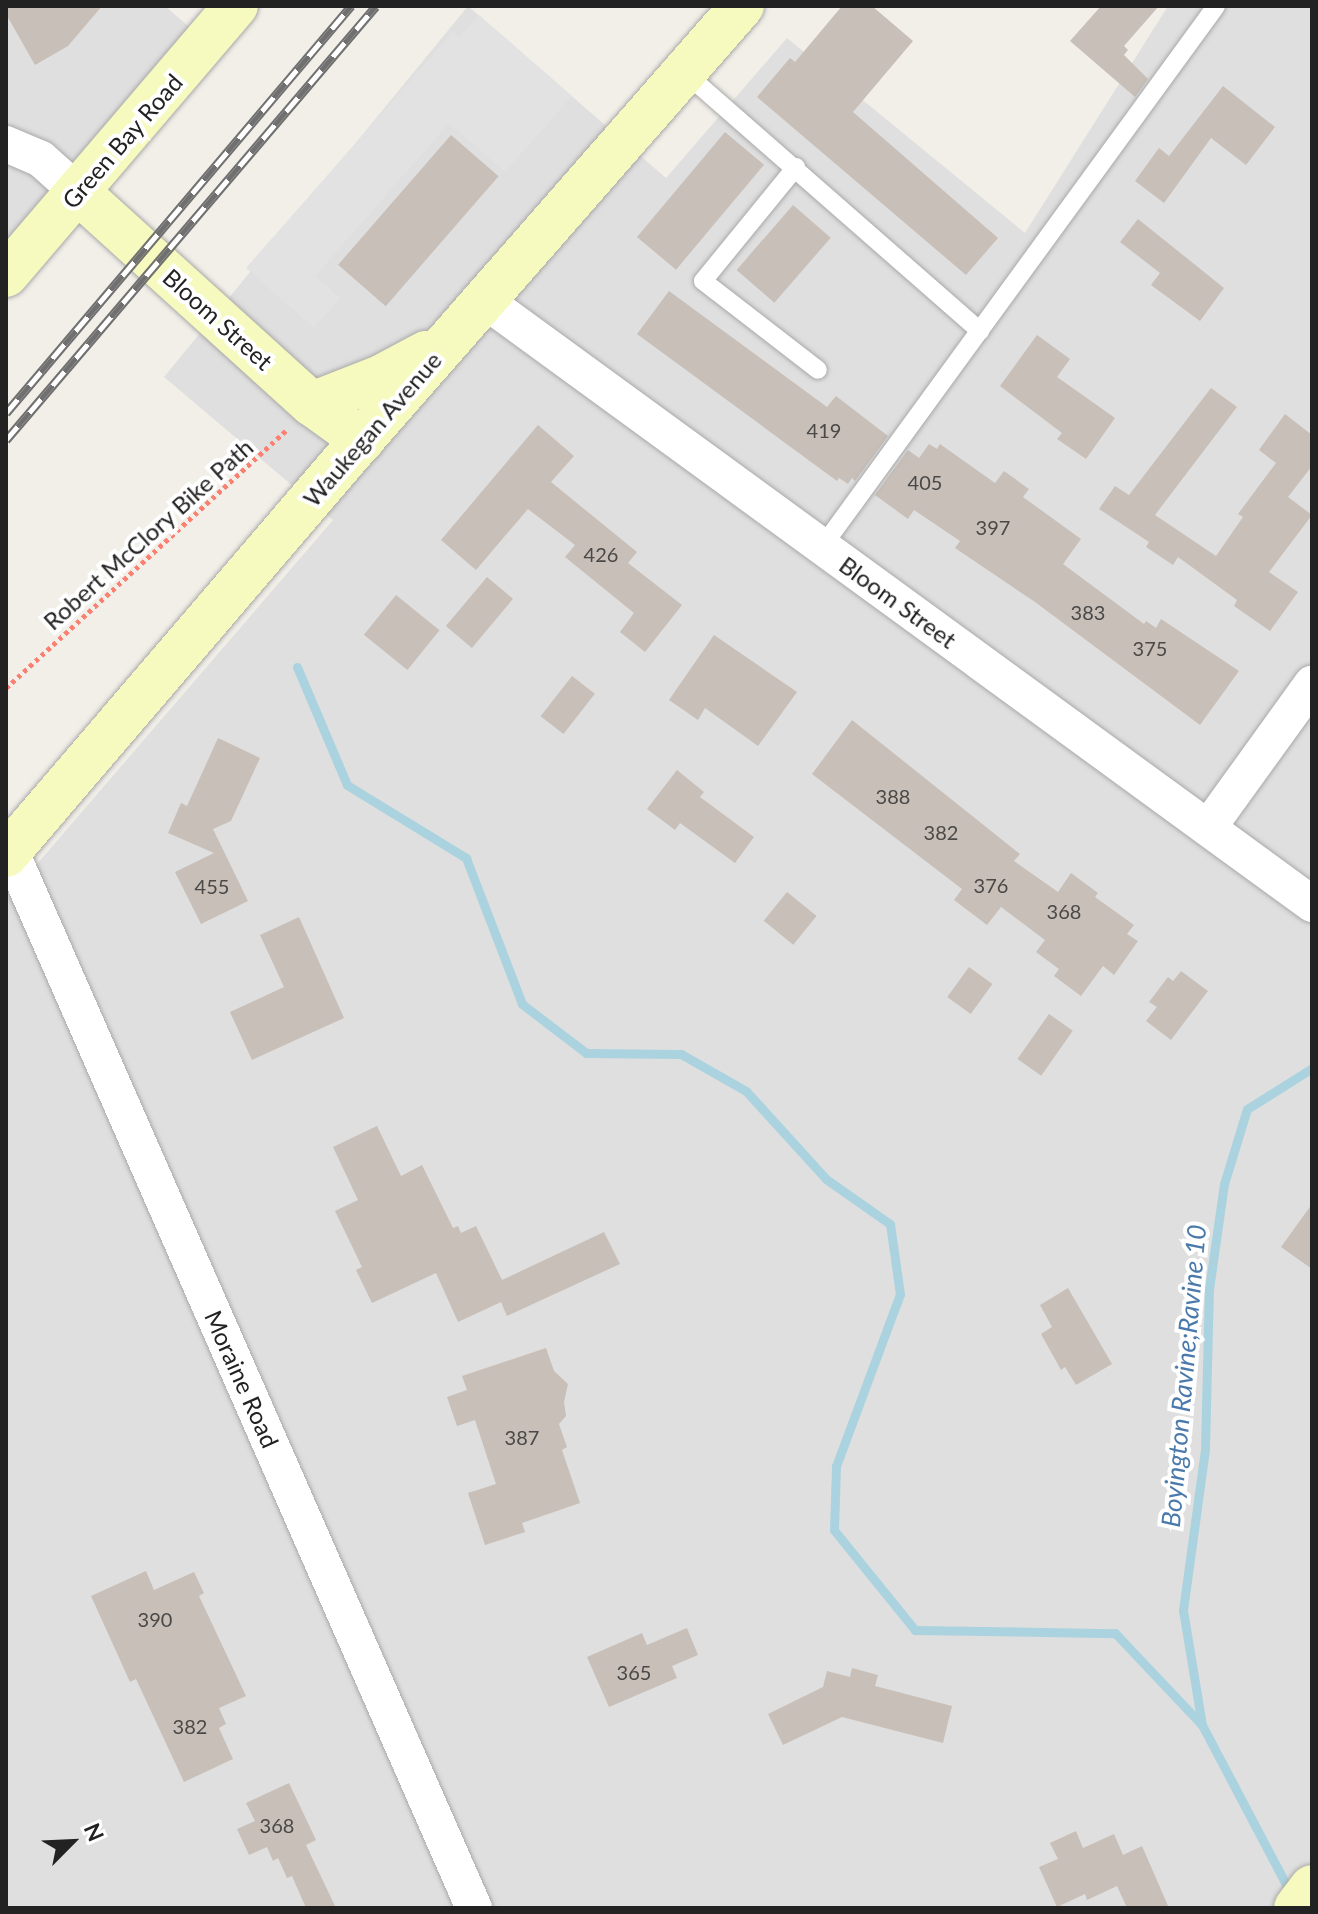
<!DOCTYPE html>
<style>
body{margin:0}
#map{position:relative;width:1318px;height:1914px;overflow:hidden;background:#f2efe9;font-family:Lato,sans-serif}
div>[style]{position:absolute}
.residential>*{inset:0;background:#e0dfdf}
.parking>*{inset:0;background:#e2e2e2}
.stream>*{height:9px;margin:-4.5px;padding:0 4.5px;transform-origin:4.5px;border-radius:4.5px;background:#aad3df}
.building>*{inset:0;background:#c7bfb8;transform-origin:0 0}
.path>*{height:5px;margin-top:-2.5px;transform-origin:0;background:repeating-linear-gradient(90deg,#fa8072 0 4px,transparent 0 8px)}
.roads{filter:drop-shadow(0 0 2px #a9a9a9) drop-shadow(0 0 2px #a9a9a9)}
.lane>*{height:18px;margin:-9px;padding:0 9px;transform-origin:9px;border-radius:9px;background:#fff}
.street>*{height:36px;margin:-18px;padding:0 18px;transform-origin:18px;border-radius:18px;background:#fff}
.secondary>*{height:44px;margin:-22px;padding:0 22px;transform-origin:22px;border-radius:22px;background:#f7fabf}
.rail>*{height:9px;margin-top:-4.5px;transform-origin:0;background:repeating-linear-gradient(90deg,#fff 0 18px,#707070 0 36px);box-sizing:border-box;border-block:2px solid #707070}
span{translate:-50% -50%;white-space:nowrap;text-align:center;line-height:1.15;-webkit-text-stroke:8px #fff;paint-order:stroke}
.number-label{font-size:20px;color:#4b4948}
.number-label span{-webkit-text-stroke-width:0}
.street-label{font-size:24px;color:#222}
.water-label{font-size:26px;color:#4a7aab;font-style:italic}
.frame{position:absolute;inset:0;border:8px solid #222;pointer-events:none}
.north{position:absolute;left:32px;top:1802px;width:80px;height:80px;-webkit-text-stroke:6px #fff;paint-order:stroke;rotate:66deg;font-size:22px;font-weight:700;line-height:32px;text-align:center;color:#222}
.north::after{content:'';display:block;margin:auto;width:28px;height:36px;background:#222;clip-path:polygon(50% 0,100% 100%,50% 72%,0 100%)}
</style>
<div id="map">
<div class="residential">
<div style="clip-path:polygon(6px 6px,165px 6px,196px 33px,6px 260px)"></div>
<div style="clip-path:polygon(468px 6px,666px 178px,787px 38px,1025px 233px,1168px 6px,1312px 6px,1312px 1908px,6px 1908px,6px 900px,333px 520px,164px 377px)"></div>
</div>
<div class="parking">
<div style="clip-path:polygon(479px 15px,572px 96px,505px 172px,449px 123px,315px 276px,340px 298px,314px 328px,246px 268px,453px 32px,459px 37px)"></div>
</div>
<div class="stream">
<div style="left:297px;top:667px;width:128px;rotate:67deg"></div>
<div style="left:347px;top:785px;width:140px;rotate:31.5deg"></div>
<div style="left:466px;top:858px;width:156px;rotate:69deg"></div>
<div style="left:522px;top:1004px;width:81px;rotate:37.4deg"></div>
<div style="left:586px;top:1053px;width:95px;rotate:0.6deg"></div>
<div style="left:681px;top:1054px;width:75px;rotate:29.6deg"></div>
<div style="left:746px;top:1091px;width:119px;rotate:47.7deg"></div>
<div style="left:826px;top:1179px;width:78px;rotate:35.1deg"></div>
<div style="left:890px;top:1224px;width:71px;rotate:81.9deg"></div>
<div style="left:900px;top:1294px;width:184px;rotate:110.4deg"></div>
<div style="left:836px;top:1466px;width:64px;rotate:91.8deg"></div>
<div style="left:834px;top:1530px;width:129px;rotate:51deg"></div>
<div style="left:915px;top:1630px;width:200px;rotate:0.9deg"></div>
<div style="left:1115px;top:1633px;width:127px;rotate:46.6deg"></div>
<div style="left:1202px;top:1725px;width:191px;rotate:62.2deg"></div>
<div style="left:1202px;top:1725px;width:117px;rotate:-99.4deg"></div>
<div style="left:1183px;top:1610px;width:162px;rotate:-82.2deg"></div>
<div style="left:1205px;top:1449px;width:160px;rotate:-88.6deg"></div>
<div style="left:1209px;top:1289px;width:106px;rotate:-81.9deg"></div>
<div style="left:1224px;top:1184px;width:78px;rotate:-73deg"></div>
<div style="left:1247px;top:1109px;width:77px;rotate:-32.2deg"></div>
</div>
<div class="building">
<div style="clip-path:polygon(6px 6px,102px 6px,68px 46px,35px 65px,6px 14px)"></div>
<div style="clip-path:polygon(842px 6px,872px 6px,913px 41px,853px 112px,998px 238px,966px 275px,757px 97px,790px 58px,795px 62px)"></div>
<div style="clip-path:polygon(1101px 6px,1159px 6px,1124px 46px,1128px 50px,1124px 55px,1148px 79px,1135px 97px,1070px 41px)"></div>
<div style="clip-path:polygon(1223px 86px,1275px 127px,1246px 165px,1211px 138px,1164px 203px,1135px 181px,1159px 148px,1169px 156px)"></div>
<div style="left:725px;top:132px;width:51px;height:137px;rotate:40deg"></div>
<div style="left:451px;top:135px;width:63px;height:172px;rotate:41deg"></div>
<div style="left:793px;top:205px;width:50px;height:86px;rotate:41deg"></div>
<div style="clip-path:polygon(1138px 219px,1224px 288px,1200px 321px,1151px 285px,1160px 273px,1120px 242px)"></div>
<div style="clip-path:polygon(669px 291px,827px 407px,836px 396px,888px 436px,855px 481px,852px 478px,848px 484px,839px 478px,837px 481px,637px 334px)"></div>
<div style="clip-path:polygon(1037px 335px,1070px 359px,1057px 377px,1115px 418px,1086px 459px,1057px 439px,1062px 433px,1000px 386px)"></div>
<div style="clip-path:polygon(1211px 388px,1237px 407px,1155px 515px,1216px 556px,1243px 517px,1238px 514px,1276px 463px,1259px 450px,1285px 414px,1312px 435px,1312px 466px,1288px 497px,1312px 515px,1269px 572px,1298px 592px,1270px 631px,1234px 606px,1237px 600px,1178px 557px,1173px 565px,1146px 547px,1149px 542px,1099px 509px,1115px 486px,1129px 495px)"></div>
<div style="clip-path:polygon(538px 425px,574px 456px,551px 482px,637px 552px,628px 563px,682px 605px,645px 652px,620px 632px,634px 613px,565px 557px,575px 545px,528px 509px,476px 570px,441px 540px)"></div>
<div style="clip-path:polygon(929px 444px,937px 449px,940px 444px,995px 483px,1004px 471px,1029px 489px,1023px 497px,1081px 539px,1063px 564px,1144px 624px,1146px 621px,1156px 628px,1161px 619px,1239px 671px,1200px 725px,1035px 602px,955px 548px,960px 541px,914px 510px,908px 519px,875px 495px,908px 450px,919px 458px)"></div>
<div style="left:487px;top:577px;width:34px;height:64px;rotate:40deg"></div>
<div style="left:396px;top:595px;width:56px;height:51px;rotate:39deg"></div>
<div style="clip-path:polygon(714px 635px,797px 692px,758px 746px,705px 708px,698px 720px,669px 700px)"></div>
<div style="left:572px;top:676px;width:29px;height:51px;rotate:38deg"></div>
<div style="clip-path:polygon(852px 720px,1020px 854px,1014px 861px,1058px 892px,1071px 873px,1098px 893px,1095px 897px,1134px 925px,1127px 934px,1138px 941px,1114px 975px,1103px 966px,1081px 996px,1054px 976px,1059px 969px,1036px 952px,1045px 940px,1001px 907px,987px 925px,954px 900px,962px 889px,812px 774px)"></div>
<div style="clip-path:polygon(218px 738px,260px 758px,231px 821px,213px 829px,248px 901px,201px 924px,175px 872px,214px 853px,168px 833px,181px 803px,187px 806px)"></div>
<div style="clip-path:polygon(677px 770px,704px 792px,700px 797px,754px 837px,735px 863px,680px 823px,675px 830px,647px 809px)"></div>
<div style="left:787px;top:892px;width:38px;height:37px;rotate:39deg"></div>
<div style="clip-path:polygon(299px 917px,344px 1018px,252px 1060px,230px 1012px,284px 987px,260px 935px)"></div>
<div style="left:969px;top:967px;width:29px;height:37px;rotate:36deg"></div>
<div style="clip-path:polygon(1181px 971px,1208px 991px,1171px 1040px,1146px 1021px,1157px 1007px,1149px 1002px,1168px 977px,1173px 981px)"></div>
<div style="left:1049px;top:1014px;width:29px;height:55px;rotate:35deg"></div>
<div style="clip-path:polygon(377px 1126px,401px 1176px,422px 1165px,453px 1228px,458px 1226px,461px 1233px,476px 1226px,502px 1280px,604px 1232px,620px 1264px,507px 1316px,501px 1302px,458px 1322px,436px 1273px,372px 1303px,356px 1270px,362px 1267px,335px 1211px,358px 1200px,333px 1147px)"></div>
<div style="clip-path:polygon(1312px 1204px,1312px 1269px,1281px 1247px)"></div>
<div style="clip-path:polygon(1068px 1288px,1112px 1364px,1076px 1385px,1065px 1367px,1061px 1370px,1041px 1334px,1052px 1327px,1040px 1305px)"></div>
<div style="clip-path:polygon(546px 1348px,554px 1371px,568px 1384px,564px 1402px,566px 1416px,559px 1424px,567px 1447px,562px 1450px,580px 1503px,522px 1523px,525px 1532px,485px 1545px,468px 1493px,496px 1484px,475px 1420px,457px 1426px,447px 1397px,467px 1390px,462px 1376px)"></div>
<div style="clip-path:polygon(146px 1571px,154px 1590px,194px 1572px,204px 1593px,199px 1596px,246px 1696px,219px 1708px,226px 1724px,219px 1728px,233px 1759px,184px 1782px,136px 1679px,130px 1682px,91px 1596px)"></div>
<div style="clip-path:polygon(687px 1628px,698px 1655px,672px 1666px,677px 1678px,609px 1707px,587px 1657px,642px 1633px,647px 1645px)"></div>
<div style="clip-path:polygon(852px 1668px,878px 1675px,875px 1686px,952px 1706px,943px 1743px,842px 1717px,783px 1745px,768px 1714px,823px 1687px,827px 1671px,850px 1677px)"></div>
<div style="clip-path:polygon(289px 1783px,316px 1840px,306px 1845px,336px 1908px,306px 1908px,292px 1876px,287px 1878px,278px 1858px,273px 1861px,267px 1847px,249px 1855px,237px 1829px,255px 1821px,246px 1803px)"></div>
<div style="clip-path:polygon(1076px 1831px,1083px 1848px,1114px 1834px,1123px 1855px,1142px 1846px,1169px 1908px,1127px 1908px,1117px 1886px,1087px 1900px,1085px 1894px,1057px 1907px,1039px 1867px,1058px 1859px,1050px 1843px)"></div>
</div>
<div class="path">
<div style="left:6px;top:688px;width:383px;rotate:-42.6deg"></div>
</div>
<div class="roads">
<div class="lane">
<div style="left:683px;top:71px;width:395px;rotate:41.2deg"></div>
<div style="left:796px;top:167px;width:147px;rotate:129.2deg"></div>
<div style="left:703px;top:281px;width:145px;rotate:37.7deg"></div>
<div style="left:822px;top:547px;width:669px;rotate:-53.93deg"></div>
</div>
<div class="street">
<div style="left:6px;top:144px;width:38px;rotate:23deg"></div>
<div style="left:41px;top:159px;width:51px;rotate:41.8deg"></div>
<div style="left:484px;top:300px;width:1025px;rotate:36.11deg"></div>
<div style="left:1208px;top:828px;width:178px;rotate:-54.2deg"></div>
<div style="left:10px;top:850px;width:1155px;rotate:66.32deg"></div>
</div>
<div class="secondary">
<div style="left:79px;top:193px;width:314px;rotate:42.2deg"></div>
<div style="left:312px;top:404px;width:62px;rotate:35.8deg"></div>
<div style="left:6px;top:275px;width:354px;rotate:-49.5deg"></div>
<div style="left:312px;top:404px;width:74px;rotate:-21.4deg"></div>
<div style="left:381px;top:377px;width:51px;rotate:-28.1deg"></div>
<div style="left:6px;top:855px;width:523px;rotate:-49.42deg"></div>
<div style="left:346px;top:458px;width:601px;rotate:-48.78deg"></div>
<div style="left:1296px;top:1908px;width:26px;rotate:-53deg"></div>
</div>
</div>
<div class="rail">
<div style="left:6px;top:413px;width:534px;rotate:-49.71deg"></div>
<div style="left:6px;top:440px;width:570px;rotate:-49.55deg"></div>
</div>
<div class="number-label">
<span style="left:824px;top:430px">419</span>
<span style="left:925px;top:482px">405</span>
<span style="left:993px;top:527px">397</span>
<span style="left:601px;top:554px">426</span>
<span style="left:1088px;top:612px">383</span>
<span style="left:1150px;top:648px">375</span>
<span style="left:893px;top:796px">388</span>
<span style="left:941px;top:832px">382</span>
<span style="left:991px;top:885px">376</span>
<span style="left:212px;top:886px">455</span>
<span style="left:1064px;top:911px">368</span>
<span style="left:522px;top:1437px">387</span>
<span style="left:155px;top:1619px">390</span>
<span style="left:634px;top:1672px">365</span>
<span style="left:190px;top:1726px">382</span>
<span style="left:277px;top:1825px">368</span>
</div>
<div class="street-label">
<span style="left:122px;top:141px;rotate:-49deg">Green Bay Road</span>
<span style="left:218px;top:319px;rotate:42deg">Bloom Street</span>
<span style="left:372px;top:429px;rotate:-49deg">Waukegan Avenue</span>
<span style="left:148px;top:534px;rotate:-42deg">Robert McClory Bike Path</span>
<span style="left:898px;top:602px;rotate:36deg">Bloom Street</span>
<span style="left:242px;top:1379px;rotate:66deg">Moraine Road</span>
</div>
<div class="water-label">
<span style="left:1184px;top:1376px;rotate:-85deg">Boyington Ravine;Ravine 10</span>
</div>
<div class="frame"></div>
<div class="north">N</div>
</div>
